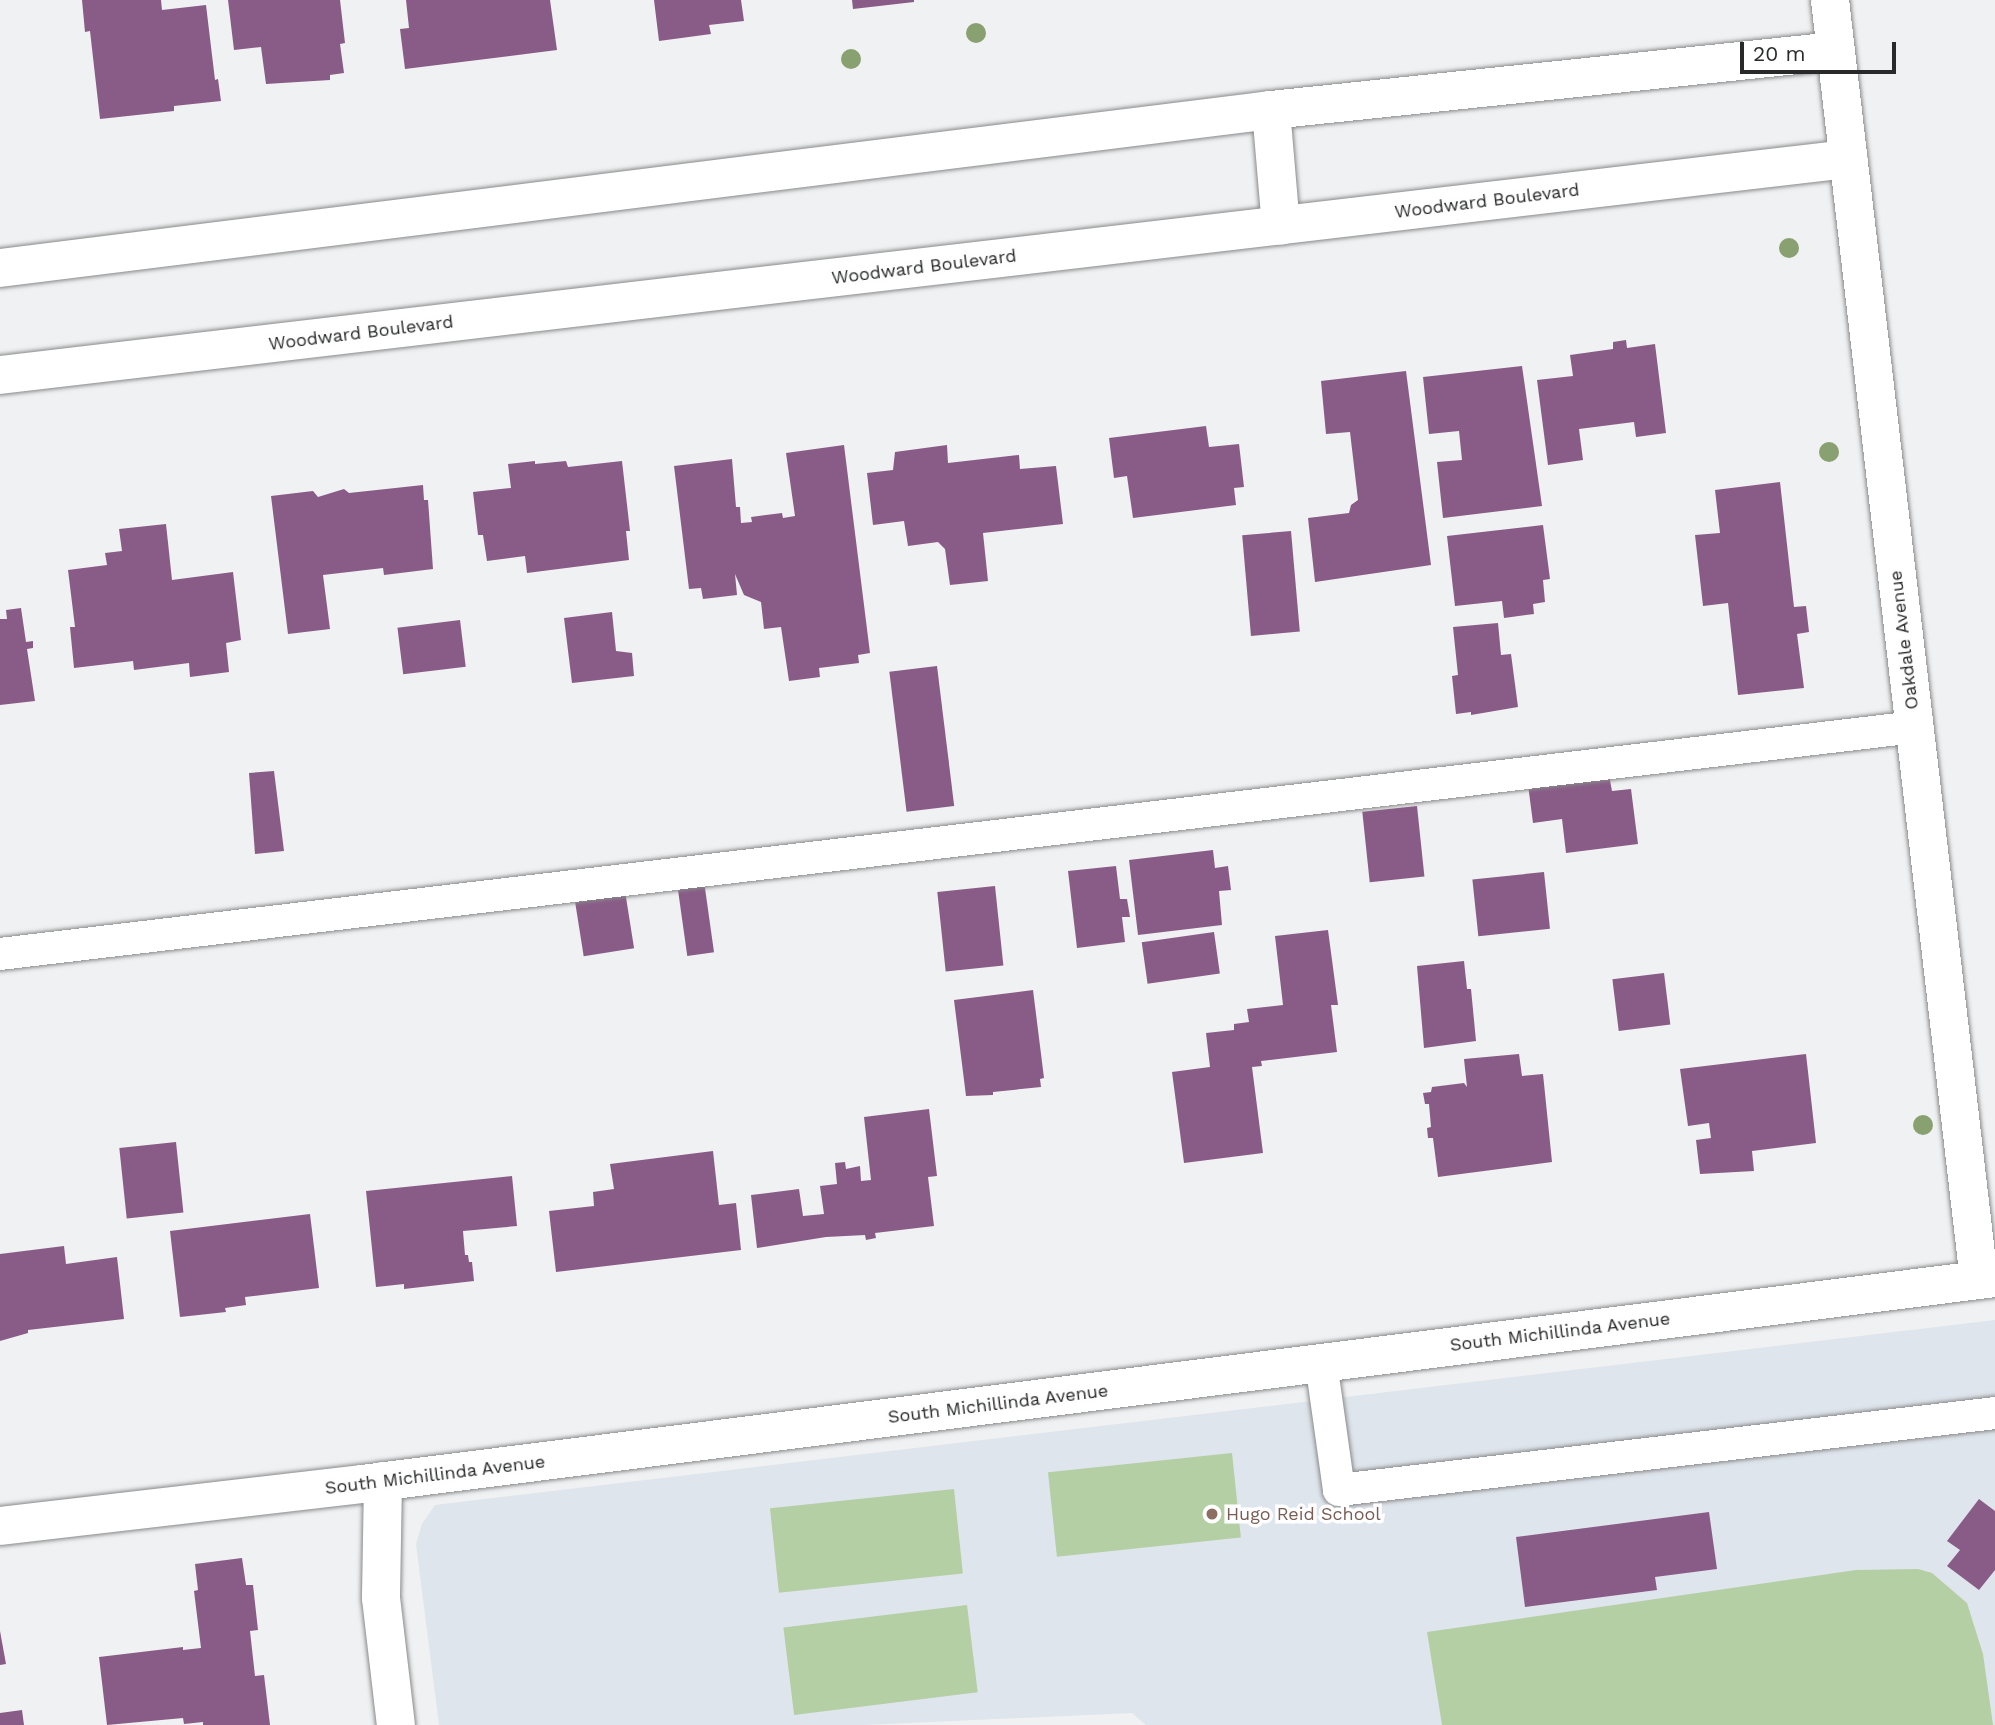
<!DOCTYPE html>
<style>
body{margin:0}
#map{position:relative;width:1995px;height:1725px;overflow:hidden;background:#f0f1f2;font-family:"Work Sans",sans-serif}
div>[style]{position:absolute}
.built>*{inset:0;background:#dfe5ec}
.green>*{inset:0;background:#b5cfa5;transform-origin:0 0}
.building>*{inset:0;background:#895b87;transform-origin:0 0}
.roads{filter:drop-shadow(0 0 2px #898a8b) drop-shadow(0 0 2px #898a8b)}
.service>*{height:32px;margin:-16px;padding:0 16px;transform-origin:16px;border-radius:16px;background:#fff}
.minor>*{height:38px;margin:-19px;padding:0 19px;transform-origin:19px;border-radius:19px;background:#fff}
.secondary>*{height:38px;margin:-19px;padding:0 19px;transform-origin:19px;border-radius:19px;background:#fff}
.trees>*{width:20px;height:20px;margin:-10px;border-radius:50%;background:#89a071}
.dots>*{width:19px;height:19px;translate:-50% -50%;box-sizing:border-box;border:4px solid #fefeff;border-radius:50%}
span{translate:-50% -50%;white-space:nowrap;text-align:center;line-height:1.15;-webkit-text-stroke:7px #fefeff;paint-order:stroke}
.street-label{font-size:18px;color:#282929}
.education-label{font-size:18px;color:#785e54}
.left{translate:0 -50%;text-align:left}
.scale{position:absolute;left:1740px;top:42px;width:156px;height:32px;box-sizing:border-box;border:4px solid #282929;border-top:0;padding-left:9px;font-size:21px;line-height:24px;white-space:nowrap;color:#282929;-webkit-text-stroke:5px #fefeff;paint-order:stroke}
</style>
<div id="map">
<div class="built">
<div style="clip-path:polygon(1995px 1320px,1995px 1725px,1146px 1725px,1132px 1713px,864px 1725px,439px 1725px,416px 1544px,422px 1524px,435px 1505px)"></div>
</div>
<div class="green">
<div style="left:1232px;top:1453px;width:85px;height:185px;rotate:84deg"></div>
<div style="left:954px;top:1489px;width:85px;height:185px;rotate:84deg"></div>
<div style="clip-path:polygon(1918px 1569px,1932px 1573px,1967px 1603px,1983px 1654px,1993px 1725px,1442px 1725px,1427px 1632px,1856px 1570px)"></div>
<div style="left:967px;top:1605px;width:88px;height:185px;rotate:83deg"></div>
</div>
<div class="building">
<div style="clip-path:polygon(82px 0,161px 0,162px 10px,206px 5px,215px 80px,218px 79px,221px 101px,174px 106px,174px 111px,100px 119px,90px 31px,85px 32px)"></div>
<div style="clip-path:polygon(228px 0,340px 0,345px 43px,340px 44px,344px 73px,330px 75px,330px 80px,266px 84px,261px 47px,234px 50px)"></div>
<div style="clip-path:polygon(406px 0,550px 0,557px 50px,405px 69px,400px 29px,409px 28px)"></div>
<div style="clip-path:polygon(654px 0,741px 0,744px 21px,709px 25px,711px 34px,659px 41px)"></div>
<div style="clip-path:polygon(852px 0,914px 0,914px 2px,853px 9px)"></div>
<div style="clip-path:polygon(1626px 340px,1627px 348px,1655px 344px,1666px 433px,1636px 437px,1634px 422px,1579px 429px,1583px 460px,1548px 465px,1537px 380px,1573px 376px,1570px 355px,1613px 349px,1613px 342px)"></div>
<div style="clip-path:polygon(1522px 366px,1542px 506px,1443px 518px,1437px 462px,1462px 460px,1459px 431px,1429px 434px,1423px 377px)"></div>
<div style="clip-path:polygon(1406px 371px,1431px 565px,1315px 582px,1308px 518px,1349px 513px,1351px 505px,1358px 500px,1350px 432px,1326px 434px,1321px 381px)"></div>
<div style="clip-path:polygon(1206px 426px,1209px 447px,1239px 444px,1244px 487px,1234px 488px,1236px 505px,1133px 518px,1127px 476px,1114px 478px,1109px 438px)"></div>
<div style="clip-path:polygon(844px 445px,870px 653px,858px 655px,859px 663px,819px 668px,820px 677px,789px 681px,781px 627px,764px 629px,761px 602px,744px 595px,735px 574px,737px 595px,703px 599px,701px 588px,689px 589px,674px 466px,732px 459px,736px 507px,740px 507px,741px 523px,752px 522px,751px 517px,782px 513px,783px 518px,795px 516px,786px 453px)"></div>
<div style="clip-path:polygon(947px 445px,948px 463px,1019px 455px,1020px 469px,1056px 466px,1063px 524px,983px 533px,988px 581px,950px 585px,945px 549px,938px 542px,908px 546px,904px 521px,873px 525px,867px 473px,893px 470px,895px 452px)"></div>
<div style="clip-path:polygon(535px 461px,535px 464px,566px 461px,568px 467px,622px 461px,630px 531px,626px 531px,629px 560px,527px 573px,525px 556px,487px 561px,483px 535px,478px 535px,473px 492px,511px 488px,508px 464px)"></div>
<div style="clip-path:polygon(1780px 482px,1794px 607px,1806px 606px,1809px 632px,1797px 634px,1804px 688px,1738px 695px,1728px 603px,1703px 606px,1695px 535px,1720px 533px,1715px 490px)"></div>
<div style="clip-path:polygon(423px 485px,424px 500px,428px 500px,433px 569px,384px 575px,383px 568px,323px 575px,330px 629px,288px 634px,271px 496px,313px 491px,318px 497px,344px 489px,349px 493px)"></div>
<div style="clip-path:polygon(166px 524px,172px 580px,233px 572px,241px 640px,226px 643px,229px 672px,190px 677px,189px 663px,134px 670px,133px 661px,74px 668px,70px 627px,75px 627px,68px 570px,107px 565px,105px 553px,122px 551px,119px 529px)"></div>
<div style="clip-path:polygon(1543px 525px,1550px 579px,1543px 580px,1545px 602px,1533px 604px,1534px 614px,1504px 618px,1502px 601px,1455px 606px,1447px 536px)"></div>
<div style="left:1291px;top:531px;width:101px;height:49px;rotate:85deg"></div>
<div style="clip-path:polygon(21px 608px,26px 642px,33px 641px,33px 648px,27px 649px,35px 701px,0 705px,0 619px,7px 619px,6px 610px)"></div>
<div style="clip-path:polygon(612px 612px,616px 651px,632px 653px,634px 676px,572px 683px,564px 618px)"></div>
<div style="left:460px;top:620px;width:47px;height:63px;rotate:83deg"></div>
<div style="clip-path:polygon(1498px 623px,1501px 655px,1511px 654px,1518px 707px,1471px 715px,1471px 712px,1456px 714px,1452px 676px,1458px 675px,1453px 627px)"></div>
<div style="left:937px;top:666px;width:141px;height:48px;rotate:83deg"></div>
<div style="clip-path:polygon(274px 771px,284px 851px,255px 854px,249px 773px)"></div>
<div style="clip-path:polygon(1609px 775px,1612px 791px,1631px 789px,1638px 844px,1566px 853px,1562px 819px,1533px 823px,1528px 785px)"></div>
<div style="left:1417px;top:806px;width:71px;height:55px;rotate:84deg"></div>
<div style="clip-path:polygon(1213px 850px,1215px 868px,1228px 866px,1231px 890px,1219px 891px,1222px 925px,1138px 935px,1129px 860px)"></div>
<div style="clip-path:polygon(1116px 866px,1120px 899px,1127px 899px,1130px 917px,1122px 917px,1125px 942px,1077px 948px,1068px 871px)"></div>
<div style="left:1544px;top:872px;width:57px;height:72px;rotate:84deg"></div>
<div style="left:704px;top:881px;width:72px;height:27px;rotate:82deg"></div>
<div style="left:995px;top:886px;width:80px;height:58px;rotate:84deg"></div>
<div style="left:625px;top:891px;width:58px;height:51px;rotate:81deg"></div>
<div style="clip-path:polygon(1328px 930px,1338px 1005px,1331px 1005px,1337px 1052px,1261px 1061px,1262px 1066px,1252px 1067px,1263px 1153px,1184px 1163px,1172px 1072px,1210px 1067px,1206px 1033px,1234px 1030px,1234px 1024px,1249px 1022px,1247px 1009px,1283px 1005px,1275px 936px)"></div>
<div style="left:1214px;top:932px;width:42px;height:73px;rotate:82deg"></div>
<div style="clip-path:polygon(1464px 961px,1467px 989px,1471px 989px,1476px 1041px,1424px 1048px,1417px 966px)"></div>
<div style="left:1664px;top:973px;width:52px;height:52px;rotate:83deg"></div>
<div style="clip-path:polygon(1033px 990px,1044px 1078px,1040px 1079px,1041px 1087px,993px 1092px,993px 1095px,966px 1096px,954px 1000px)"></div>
<div style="clip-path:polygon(1519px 1054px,1522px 1076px,1543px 1074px,1552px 1162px,1438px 1177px,1433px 1138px,1428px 1138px,1427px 1128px,1431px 1127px,1429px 1104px,1425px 1104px,1423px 1093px,1431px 1092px,1432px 1087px,1464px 1083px,1467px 1087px,1464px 1059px)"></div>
<div style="clip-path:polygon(1806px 1054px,1816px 1143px,1752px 1151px,1754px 1171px,1700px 1174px,1696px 1140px,1711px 1138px,1709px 1123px,1688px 1126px,1680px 1069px)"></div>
<div style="clip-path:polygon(929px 1109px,937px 1176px,928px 1177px,934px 1226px,875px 1233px,876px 1238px,866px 1240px,865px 1235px,826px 1237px,757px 1248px,751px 1195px,799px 1189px,803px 1216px,824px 1214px,820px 1186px,837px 1184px,835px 1163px,845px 1162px,846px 1169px,860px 1166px,861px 1181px,871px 1180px,864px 1117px)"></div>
<div style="left:176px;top:1142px;width:71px;height:57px;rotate:84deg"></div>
<div style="clip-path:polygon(713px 1151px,719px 1205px,736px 1203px,741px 1250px,556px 1272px,549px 1211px,594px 1206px,593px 1192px,614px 1189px,610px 1164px)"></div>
<div style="clip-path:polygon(512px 1176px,517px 1226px,463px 1231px,465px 1255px,468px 1255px,469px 1262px,472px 1262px,474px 1281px,404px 1289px,404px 1284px,376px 1287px,366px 1191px)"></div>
<div style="clip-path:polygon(310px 1214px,319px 1288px,245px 1297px,246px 1305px,225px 1308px,226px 1312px,180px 1317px,170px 1231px)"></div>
<div style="clip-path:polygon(64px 1246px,66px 1264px,117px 1257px,124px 1319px,28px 1330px,28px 1333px,0 1341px,0 1254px)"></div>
<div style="clip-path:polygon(1979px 1499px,1995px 1511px,1995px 1570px,1979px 1590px,1947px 1566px,1960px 1550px,1947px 1541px)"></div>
<div style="clip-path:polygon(1709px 1512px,1717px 1569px,1655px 1577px,1657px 1590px,1525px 1607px,1516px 1537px)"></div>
<div style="clip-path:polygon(242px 1558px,246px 1585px,253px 1585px,258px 1630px,250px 1631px,255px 1676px,264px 1675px,270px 1725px,203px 1725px,203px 1722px,184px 1724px,183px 1718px,107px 1725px,99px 1657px,183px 1647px,183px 1650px,201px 1648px,194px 1591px,198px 1590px,195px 1564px)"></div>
<div style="clip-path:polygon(0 1631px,6px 1664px,0 1665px)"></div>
<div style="clip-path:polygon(22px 1710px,24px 1725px,0 1725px,0 1713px)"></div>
</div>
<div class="roads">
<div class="service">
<div style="left:0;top:954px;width:1927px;rotate:-6.76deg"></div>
<div style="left:1321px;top:1362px;width:129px;rotate:82deg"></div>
<div style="left:1339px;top:1490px;width:661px;rotate:-6.69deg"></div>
</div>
<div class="minor">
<div style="left:1830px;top:0;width:1288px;rotate:83.36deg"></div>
<div style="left:1271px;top:110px;width:116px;rotate:85.1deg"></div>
<div style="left:0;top:268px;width:1281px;rotate:-7.09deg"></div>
<div style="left:1271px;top:110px;width:567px;rotate:-5.97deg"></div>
<div style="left:0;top:375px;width:1861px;rotate:-6.67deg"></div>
<div style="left:383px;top:1481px;width:117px;rotate:91deg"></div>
<div style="left:381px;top:1598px;width:128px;rotate:83.3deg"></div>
</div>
<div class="secondary">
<div style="left:0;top:1526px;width:364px;rotate:-6.6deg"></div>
<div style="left:362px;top:1484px;width:1646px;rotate:-7.19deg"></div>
</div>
</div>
<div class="trees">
<div style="left:976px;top:33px"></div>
<div style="left:851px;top:59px"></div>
<div style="left:1789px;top:248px"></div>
<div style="left:1829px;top:452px"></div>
<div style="left:1923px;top:1125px"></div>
</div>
<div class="dots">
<div style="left:1212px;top:1514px;background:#8d6e63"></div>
</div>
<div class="street-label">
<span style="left:1487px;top:201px;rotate:-7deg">Woodward Boulevard</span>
<span style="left:924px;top:267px;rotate:-7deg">Woodward Boulevard</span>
<span style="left:361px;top:333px;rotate:-7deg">Woodward Boulevard</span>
<span style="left:1904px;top:640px;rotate:-97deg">Oakdale Avenue</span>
<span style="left:1560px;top:1332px;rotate:-7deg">South Michillinda Avenue</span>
<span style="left:998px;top:1404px;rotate:-7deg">South Michillinda Avenue</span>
<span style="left:435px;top:1475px;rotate:-7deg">South Michillinda Avenue</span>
</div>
<div class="education-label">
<span class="left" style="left:1226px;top:1514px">Hugo Reid School</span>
</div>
<div class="scale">20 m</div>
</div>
